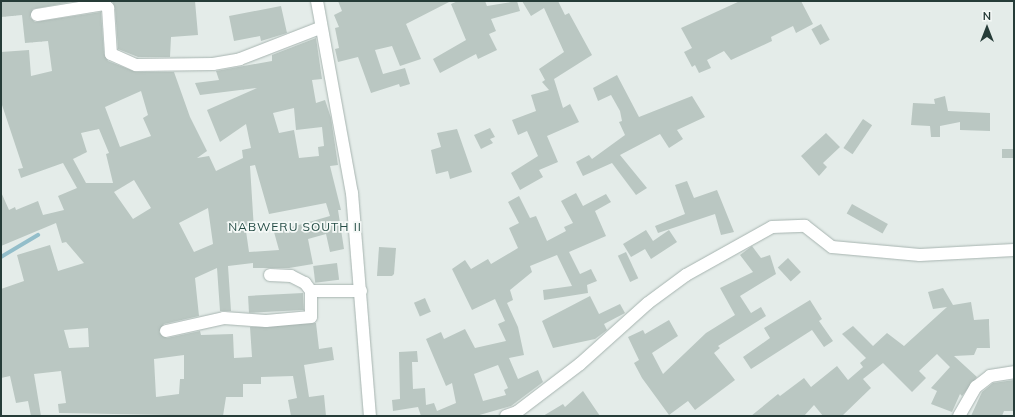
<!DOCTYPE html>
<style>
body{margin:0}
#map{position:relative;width:1015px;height:417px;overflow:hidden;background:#e4ece9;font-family:Mulish,sans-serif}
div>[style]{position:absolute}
.stream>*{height:3.5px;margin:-1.75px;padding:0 1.75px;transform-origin:1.75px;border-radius:1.75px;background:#93beca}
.building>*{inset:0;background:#bac7c2;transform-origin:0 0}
.roads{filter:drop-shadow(0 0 1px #a7b4b0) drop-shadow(0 0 1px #a7b4b0)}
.minor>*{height:12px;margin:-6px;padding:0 6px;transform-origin:6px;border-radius:6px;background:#fff}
.tertiary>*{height:12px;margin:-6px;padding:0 6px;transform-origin:6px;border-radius:6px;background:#fff}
span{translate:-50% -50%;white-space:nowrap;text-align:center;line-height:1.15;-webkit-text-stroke:3.5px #f5f9f7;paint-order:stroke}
.quarter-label{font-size:12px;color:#244c45;letter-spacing:1px}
.frame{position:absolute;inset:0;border:2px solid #263c38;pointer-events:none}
.north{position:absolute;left:967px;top:8px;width:40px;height:40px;-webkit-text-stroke:3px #f5f9f7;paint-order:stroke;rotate:0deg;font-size:11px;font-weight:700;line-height:16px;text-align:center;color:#263c38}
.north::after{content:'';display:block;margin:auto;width:14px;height:18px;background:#263c38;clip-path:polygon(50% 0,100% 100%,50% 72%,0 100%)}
</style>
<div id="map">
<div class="stream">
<div style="left:1px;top:257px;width:43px;rotate:-30.7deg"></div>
</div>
<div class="building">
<div style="clip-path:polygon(evenodd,1px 1px,76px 1px,33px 9px,30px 17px,35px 22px,101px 12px,104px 54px,108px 61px,136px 72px,174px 72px,190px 117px,207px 151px,197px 158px,209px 156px,216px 171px,243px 158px,242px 150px,251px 148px,246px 124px,220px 142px,207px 110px,257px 88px,200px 95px,195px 83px,219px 80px,216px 71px,272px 61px,272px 55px,316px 38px,322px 79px,312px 80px,316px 103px,325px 100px,331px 118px,338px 165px,330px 166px,341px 210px,338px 210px,344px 249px,330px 252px,326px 234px,308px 239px,313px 264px,289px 268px,253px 268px,253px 263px,228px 266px,231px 311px,220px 311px,217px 268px,195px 278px,199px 316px,164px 324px,159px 332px,167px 338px,200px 331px,201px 335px,233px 334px,234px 358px,252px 357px,250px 327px,316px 323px,319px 349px,332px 347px,334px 360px,304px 365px,309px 397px,324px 395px,326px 416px,291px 416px,288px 400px,297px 398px,293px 376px,261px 377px,261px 384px,243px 384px,243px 397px,226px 397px,223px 416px,59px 413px,58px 404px,66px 403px,61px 371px,34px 374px,41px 416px,31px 416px,28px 401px,16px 403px,10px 376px,1px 378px,1px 289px,24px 281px,17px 255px,50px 245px,58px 271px,84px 263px,66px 242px,62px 243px,56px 223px,1px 246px,1px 192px,9px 210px,15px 207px,16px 210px,38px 201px,43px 215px,64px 210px,58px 196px,77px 188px,63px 163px,21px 178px,18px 169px,23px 168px,1px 102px,1px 52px,29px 50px,31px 76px,52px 71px,48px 41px,25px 43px,22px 15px,1px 17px,1px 1px,141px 91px,148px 115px,143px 118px,151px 136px,120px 147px,105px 107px,141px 91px,1px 1px,294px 108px,296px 130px,322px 127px,324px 146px,318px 147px,319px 156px,299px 158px,294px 130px,279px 133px,273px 113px,294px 108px,1px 1px,99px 129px,109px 153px,106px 154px,113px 183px,86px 183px,73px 159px,87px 152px,81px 133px,99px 129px,1px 1px,255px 165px,269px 214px,326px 203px,330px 216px,274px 232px,279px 250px,249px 252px,246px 231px,254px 230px,250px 166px,255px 165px,1px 1px,134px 180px,151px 208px,133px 219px,114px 192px,134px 180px,1px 1px,208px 208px,213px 244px,194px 252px,179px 223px,208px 208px,1px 1px,88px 328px,89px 347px,69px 348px,64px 330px,88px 328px,1px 1px,184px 355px,184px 379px,180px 379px,179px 394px,156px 397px,154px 359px,184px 355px)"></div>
<div style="clip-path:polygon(112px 1px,195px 1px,198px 35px,171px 37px,170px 57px,138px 57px,118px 49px,115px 8px)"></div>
<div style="clip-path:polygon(338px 1px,451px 1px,406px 24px,421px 59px,400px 66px,392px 46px,375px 50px,383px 74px,405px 68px,410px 84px,400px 87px,399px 84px,371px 93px,358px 57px,338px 62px,335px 49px,339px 48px,335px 28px,339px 27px,334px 15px,342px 11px)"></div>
<div style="clip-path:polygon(458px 1px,485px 1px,487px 6px,517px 1px,520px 11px,491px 19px,496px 31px,489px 34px,497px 50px,478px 59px,476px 54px,440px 73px,433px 59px,466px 40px,451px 4px)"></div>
<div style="clip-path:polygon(522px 1px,558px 1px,565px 15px,569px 13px,592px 55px,554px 79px,563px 108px,570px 104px,579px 122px,547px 136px,558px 162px,539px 170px,543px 177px,520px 190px,511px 173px,538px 156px,527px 131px,518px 135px,512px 120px,536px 111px,531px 95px,549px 90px,542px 82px,545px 80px,539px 69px,564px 52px,544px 8px,531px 16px)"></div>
<div style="clip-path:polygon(740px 1px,801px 1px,813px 24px,796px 33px,793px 26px,771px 37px,772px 41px,731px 60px,724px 51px,707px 60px,711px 68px,699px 73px,695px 65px,692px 67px,684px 52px,692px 48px,681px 28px)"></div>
<div style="clip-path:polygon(281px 6px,287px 33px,261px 41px,260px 36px,234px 41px,229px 16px)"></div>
<div style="left:821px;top:24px;width:18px;height:11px;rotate:61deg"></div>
<div style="clip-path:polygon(617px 75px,639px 117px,692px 96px,705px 117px,677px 130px,683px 139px,669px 148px,660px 134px,620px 155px,647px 188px,636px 195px,612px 163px,583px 176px,576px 162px,589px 155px,592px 159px,625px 135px,619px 122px,622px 121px,620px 111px,611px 95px,598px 101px,593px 88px)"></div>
<div style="clip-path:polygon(945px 96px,948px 111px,990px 113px,990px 131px,960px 130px,960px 122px,940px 126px,940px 137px,931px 137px,930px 126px,911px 125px,913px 103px,935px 104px,934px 99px)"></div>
<div style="left:863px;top:119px;width:11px;height:35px;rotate:34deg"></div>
<div style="clip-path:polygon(490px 128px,495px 137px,490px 139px,493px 143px,481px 149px,474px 135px)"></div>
<div style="clip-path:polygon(457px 129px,472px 172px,450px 179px,448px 171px,436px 174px,431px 150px,441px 147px,437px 133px)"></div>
<div style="clip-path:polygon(826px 133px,840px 147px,823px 163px,827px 167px,819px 176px,801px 156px)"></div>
<div style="left:1002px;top:149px;width:11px;height:9px"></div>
<div style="clip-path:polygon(687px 181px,694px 198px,717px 190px,734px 232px,721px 235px,715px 214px,658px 233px,655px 226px,685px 214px,675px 185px)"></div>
<div style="clip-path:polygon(evenodd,576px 193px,583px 206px,606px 194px,611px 202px,595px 211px,606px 236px,569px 252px,580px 274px,591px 269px,597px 281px,587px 285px,588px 293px,544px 300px,543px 290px,572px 286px,557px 255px,530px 266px,532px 272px,510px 290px,513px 300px,507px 303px,518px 327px,524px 355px,509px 358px,518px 379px,538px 370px,543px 382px,511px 406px,476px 416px,421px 416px,418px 407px,393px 411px,392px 400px,400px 399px,399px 352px,417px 351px,418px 362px,412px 362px,413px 389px,425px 388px,426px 405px,434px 403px,437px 411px,456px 403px,452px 383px,446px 386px,426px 339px,441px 332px,444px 339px,465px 329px,475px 348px,506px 341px,498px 324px,505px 321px,495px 299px,472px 310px,452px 269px,465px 260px,471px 269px,488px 259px,491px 264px,518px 248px,509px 228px,519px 223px,508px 202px,519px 196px,530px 218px,536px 216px,547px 241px,566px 231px,564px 227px,573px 223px,561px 201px,576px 193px,498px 365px,508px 388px,504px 390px,506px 395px,483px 401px,474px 374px,498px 365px)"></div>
<div style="left:852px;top:204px;width:41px;height:11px;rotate:29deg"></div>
<div style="clip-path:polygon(646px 230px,653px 241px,669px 230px,677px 242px,651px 259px,645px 249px,631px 257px,623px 244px)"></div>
<div style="clip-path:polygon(752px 246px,761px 258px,770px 255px,776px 274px,740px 296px,751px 313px,761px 307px,766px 316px,718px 346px,720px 348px,714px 353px,735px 380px,695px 410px,688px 401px,669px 415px,642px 378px,634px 363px,639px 360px,628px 337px,643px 330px,645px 334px,669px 320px,678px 336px,652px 353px,663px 374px,706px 333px,735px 315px,720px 288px,753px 272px,740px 255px)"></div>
<div style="clip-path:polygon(379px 247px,396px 248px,394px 274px,392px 276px,377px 276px)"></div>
<div style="left:626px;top:252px;width:29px;height:9px;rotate:65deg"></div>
<div style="left:788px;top:258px;width:19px;height:14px;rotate:47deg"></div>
<div style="left:337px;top:263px;width:17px;height:24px;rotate:83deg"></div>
<div style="clip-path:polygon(943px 288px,953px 305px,971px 302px,974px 320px,989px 319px,989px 324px,990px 348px,977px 348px,974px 355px,954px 356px,977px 377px,962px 396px,960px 394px,952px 412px,931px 404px,937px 391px,931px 388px,950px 367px,937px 354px,919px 371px,926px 378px,912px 392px,883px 363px,863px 379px,871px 388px,842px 416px,823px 416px,814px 405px,804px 416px,751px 416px,778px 394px,780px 396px,804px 378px,811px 387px,837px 366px,848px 380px,863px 367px,860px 363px,866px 358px,842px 334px,853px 326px,873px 346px,887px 333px,904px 346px,947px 307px,933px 309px,928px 292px)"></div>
<div style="left:303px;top:293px;width:17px;height:55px;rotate:87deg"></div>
<div style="clip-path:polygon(590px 296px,599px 314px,620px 304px,625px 313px,604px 324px,607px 330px,595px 339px,553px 348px,542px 321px)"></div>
<div style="left:425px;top:298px;width:15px;height:12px;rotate:67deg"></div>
<div style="clip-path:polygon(810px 300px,822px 319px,819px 321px,833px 341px,824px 347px,812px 330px,751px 369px,743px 357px,770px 338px,764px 328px)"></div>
<div style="clip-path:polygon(1014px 380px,1014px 411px,1004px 411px,1002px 416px,971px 416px,982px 392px,993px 383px)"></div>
<div style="clip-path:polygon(583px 391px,600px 416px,543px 416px,563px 404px,565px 407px)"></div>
</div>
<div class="roads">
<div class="minor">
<div style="left:37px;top:15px;width:68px;rotate:-9.3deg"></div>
<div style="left:104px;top:4px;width:6px;rotate:45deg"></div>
<div style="left:108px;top:8px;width:46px;rotate:86.3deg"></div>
<div style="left:111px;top:54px;width:27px;rotate:24deg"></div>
<div style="left:136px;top:65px;width:77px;rotate:-0.7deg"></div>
<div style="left:213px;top:64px;width:27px;rotate:-10deg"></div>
<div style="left:240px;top:59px;width:86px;rotate:-21.2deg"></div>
<div style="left:270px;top:275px;width:21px;rotate:3deg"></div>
<div style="left:291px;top:276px;width:16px;rotate:27deg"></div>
<div style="left:305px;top:283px;width:10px;rotate:53deg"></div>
<div style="left:166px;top:331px;width:59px;rotate:-12.6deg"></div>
<div style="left:224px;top:318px;width:42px;rotate:4.1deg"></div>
<div style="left:266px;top:321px;width:45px;rotate:-5.1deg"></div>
<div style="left:311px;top:317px;width:26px;rotate:-90deg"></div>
<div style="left:311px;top:291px;width:50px"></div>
<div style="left:506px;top:416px;width:12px;rotate:-20deg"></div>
<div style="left:517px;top:412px;width:79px;rotate:-37.3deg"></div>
<div style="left:580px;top:364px;width:91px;rotate:-41.9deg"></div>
<div style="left:648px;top:303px;width:47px;rotate:-36.4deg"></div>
<div style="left:686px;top:275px;width:98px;rotate:-29.2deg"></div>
<div style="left:772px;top:227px;width:33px;rotate:-2deg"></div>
<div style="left:805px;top:226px;width:34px;rotate:38deg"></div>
<div style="left:832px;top:247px;width:88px;rotate:5.2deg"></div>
<div style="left:920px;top:255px;width:94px;rotate:-3deg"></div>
<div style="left:959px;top:416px;width:34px;rotate:-60deg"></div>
<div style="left:976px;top:387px;width:18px;rotate:-38deg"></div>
<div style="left:990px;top:376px;width:24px;rotate:-9deg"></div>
</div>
<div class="tertiary">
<div style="left:317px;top:1px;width:195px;rotate:79.7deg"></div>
<div style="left:352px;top:193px;width:224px;rotate:85.4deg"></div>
</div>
</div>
<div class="quarter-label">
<span style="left:295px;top:227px">NABWERU SOUTH II</span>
</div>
<div class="frame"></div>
<div class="north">N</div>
</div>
